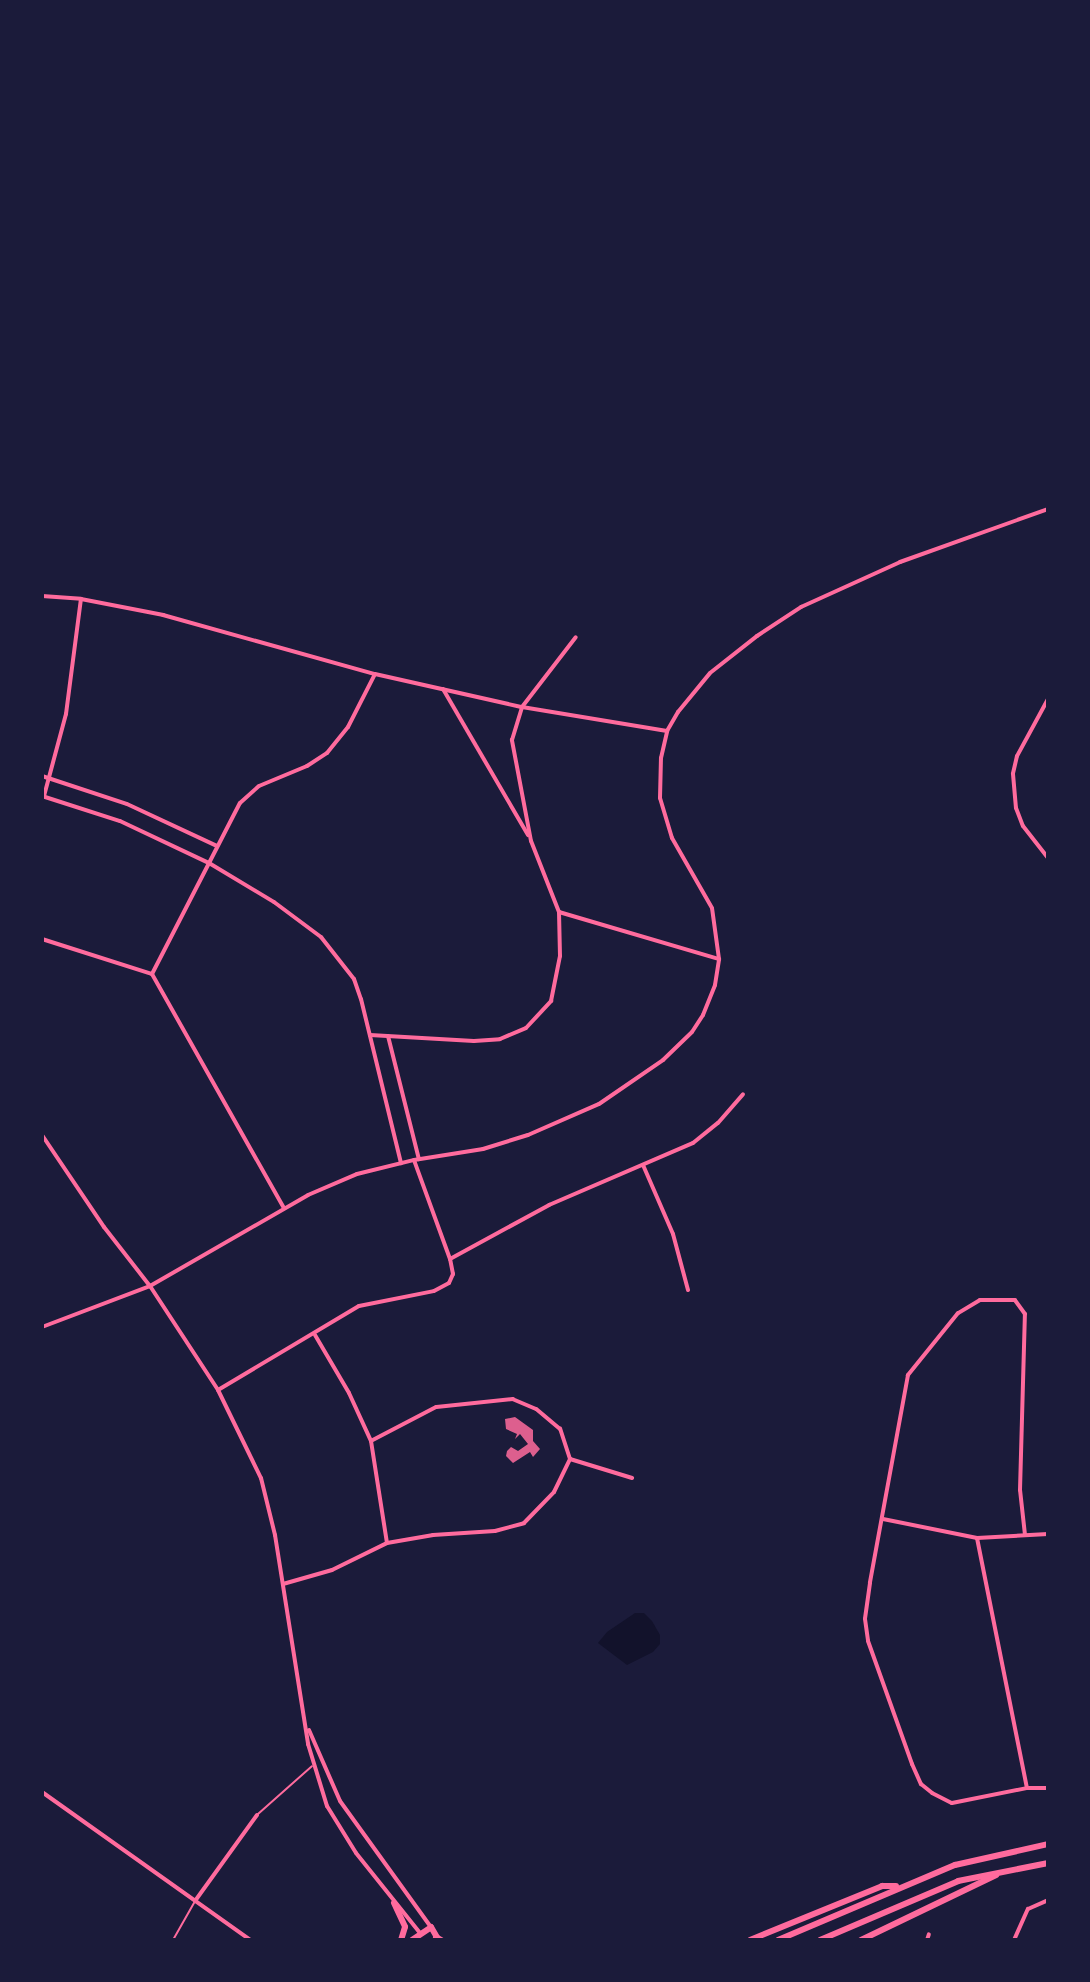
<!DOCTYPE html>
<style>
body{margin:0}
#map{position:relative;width:1090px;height:1982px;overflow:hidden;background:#1b1b3a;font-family:"Exo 2",sans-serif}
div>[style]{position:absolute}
.water>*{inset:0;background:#12122b}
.building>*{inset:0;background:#dd5f8e}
.service>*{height:2px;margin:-1px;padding:0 1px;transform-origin:1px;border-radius:1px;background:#ff6b9d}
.minor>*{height:4px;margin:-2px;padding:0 2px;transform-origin:2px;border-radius:2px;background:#ff6b9d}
.tertiary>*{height:4px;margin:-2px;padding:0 2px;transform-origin:2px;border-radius:2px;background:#ff6b9d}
.primary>*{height:6px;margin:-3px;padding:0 3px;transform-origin:3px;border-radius:3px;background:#ff6b9d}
.trunk>*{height:6px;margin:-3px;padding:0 3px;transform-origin:3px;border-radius:3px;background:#ff6b9d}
span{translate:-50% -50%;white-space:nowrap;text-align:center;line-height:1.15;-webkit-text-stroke:8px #1b1b3a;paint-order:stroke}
.frame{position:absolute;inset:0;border:44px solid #1b1b3a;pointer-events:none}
</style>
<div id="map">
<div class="water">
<div style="clip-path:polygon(635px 1613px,644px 1613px,652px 1621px,660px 1635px,660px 1644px,653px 1652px,627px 1665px,598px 1643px,607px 1632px)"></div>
</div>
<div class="building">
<div style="clip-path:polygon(515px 1417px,533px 1430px,533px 1441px,540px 1449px,533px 1457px,530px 1452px,513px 1463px,506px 1456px,507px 1451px,511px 1447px,518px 1451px,528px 1444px,520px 1434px,515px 1439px,517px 1434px,506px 1429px,505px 1419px)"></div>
</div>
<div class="service">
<div style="left:258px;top:1814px;width:72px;rotate:-41.6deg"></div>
<div style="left:173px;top:1940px;width:43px;rotate:-60.4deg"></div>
</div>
<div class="minor">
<div style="left:42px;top:596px;width:39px;rotate:4deg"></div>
<div style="left:81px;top:599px;width:84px;rotate:11deg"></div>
<div style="left:163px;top:615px;width:220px;rotate:15.6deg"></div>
<div style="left:375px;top:674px;width:151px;rotate:12.7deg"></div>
<div style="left:522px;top:707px;width:147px;rotate:9.4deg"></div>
<div style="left:443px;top:689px;width:169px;rotate:59.8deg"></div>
<div style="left:42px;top:776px;width:89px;rotate:18.2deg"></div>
<div style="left:127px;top:804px;width:99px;rotate:25deg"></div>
<div style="left:42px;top:796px;width:82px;rotate:17.8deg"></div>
<div style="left:120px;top:821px;width:98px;rotate:25.3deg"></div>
<div style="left:209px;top:863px;width:76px;rotate:31deg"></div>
<div style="left:274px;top:902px;width:59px;rotate:36.7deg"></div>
<div style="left:321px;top:937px;width:53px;rotate:51.8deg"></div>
<div style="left:354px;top:979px;width:21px;rotate:71deg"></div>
<div style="left:361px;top:999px;width:169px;rotate:76.3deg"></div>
<div style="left:44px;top:796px;width:85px;rotate:-75deg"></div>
<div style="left:66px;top:714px;width:116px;rotate:-82.6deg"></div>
<div style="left:559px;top:912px;width:167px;rotate:16.4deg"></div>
<div style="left:42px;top:939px;width:115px;rotate:17.7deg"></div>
<div style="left:152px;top:974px;width:269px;rotate:60.6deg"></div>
<div style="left:152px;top:974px;width:192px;rotate:-62.8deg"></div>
<div style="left:240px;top:803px;width:25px;rotate:-42deg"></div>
<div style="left:259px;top:786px;width:52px;rotate:-22.6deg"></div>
<div style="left:307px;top:766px;width:24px;rotate:-33deg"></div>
<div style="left:327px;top:753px;width:33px;rotate:-51deg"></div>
<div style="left:348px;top:727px;width:59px;rotate:-63deg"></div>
<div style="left:370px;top:1035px;width:104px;rotate:3.3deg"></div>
<div style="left:474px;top:1041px;width:26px;rotate:-4deg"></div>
<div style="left:500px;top:1039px;width:28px;rotate:-23deg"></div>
<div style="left:526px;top:1028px;width:37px;rotate:-47deg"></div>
<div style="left:551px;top:1001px;width:46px;rotate:-78.7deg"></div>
<div style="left:560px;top:956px;width:44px;rotate:-91.3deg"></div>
<div style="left:559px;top:912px;width:76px;rotate:-111.5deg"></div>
<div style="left:531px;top:841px;width:103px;rotate:-100.7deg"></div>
<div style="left:512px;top:740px;width:34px;rotate:-73deg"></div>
<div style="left:522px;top:707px;width:88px;rotate:-52.4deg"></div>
<div style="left:388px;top:1036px;width:127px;rotate:75.9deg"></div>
<div style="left:42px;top:1135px;width:111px;rotate:56deg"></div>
<div style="left:104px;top:1227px;width:75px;rotate:52.1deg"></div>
<div style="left:643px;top:1165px;width:75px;rotate:66.5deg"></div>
<div style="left:673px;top:1234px;width:58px;rotate:75deg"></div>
<div style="left:450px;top:1259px;width:113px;rotate:-28.6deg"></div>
<div style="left:549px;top:1205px;width:157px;rotate:-23.3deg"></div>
<div style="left:693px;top:1143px;width:32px;rotate:-39deg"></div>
<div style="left:718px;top:1123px;width:38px;rotate:-49deg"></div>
<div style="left:315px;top:1335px;width:67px;rotate:59.6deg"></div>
<div style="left:349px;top:1393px;width:53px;rotate:65.4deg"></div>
<div style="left:371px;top:1441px;width:103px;rotate:81.1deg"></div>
<div style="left:218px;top:1390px;width:164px;rotate:-30.8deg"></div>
<div style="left:359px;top:1306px;width:76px;rotate:-11.3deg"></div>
<div style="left:434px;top:1291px;width:17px;rotate:-28deg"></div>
<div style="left:449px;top:1283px;width:10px;rotate:-66deg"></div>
<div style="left:453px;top:1274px;width:15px;rotate:-101deg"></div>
<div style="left:450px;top:1259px;width:105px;rotate:-110deg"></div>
<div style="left:570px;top:1459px;width:65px;rotate:17deg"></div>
<div style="left:883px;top:1519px;width:96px;rotate:11.4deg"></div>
<div style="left:977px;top:1538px;width:71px;rotate:-3.2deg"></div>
<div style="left:1025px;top:1535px;width:45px;rotate:-96.3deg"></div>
<div style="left:1020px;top:1490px;width:176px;rotate:-88.4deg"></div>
<div style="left:1025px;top:1314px;width:17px;rotate:-126deg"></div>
<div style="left:1015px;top:1300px;width:35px;rotate:180deg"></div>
<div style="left:980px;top:1300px;width:26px;rotate:149deg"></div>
<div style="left:958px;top:1313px;width:80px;rotate:128.9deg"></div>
<div style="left:908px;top:1375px;width:211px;rotate:100.4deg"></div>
<div style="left:870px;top:1583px;width:36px;rotate:98deg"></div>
<div style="left:865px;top:1619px;width:22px;rotate:82deg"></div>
<div style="left:868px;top:1641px;width:131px;rotate:70.3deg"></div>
<div style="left:912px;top:1764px;width:22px;rotate:66deg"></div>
<div style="left:921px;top:1784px;width:14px;rotate:39deg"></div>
<div style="left:932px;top:1793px;width:22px;rotate:27deg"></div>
<div style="left:952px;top:1803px;width:76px;rotate:-11.3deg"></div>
<div style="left:1027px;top:1788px;width:21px"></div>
<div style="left:977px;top:1538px;width:255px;rotate:78.7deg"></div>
<div style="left:283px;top:1584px;width:51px;rotate:-15.9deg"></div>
<div style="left:332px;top:1570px;width:61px;rotate:-26.1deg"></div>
<div style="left:387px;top:1543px;width:47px;rotate:-9.9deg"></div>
<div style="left:433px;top:1535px;width:62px;rotate:-3.7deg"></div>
<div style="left:495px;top:1531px;width:30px;rotate:-15deg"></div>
<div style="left:524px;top:1523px;width:43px;rotate:-45.9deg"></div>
<div style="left:554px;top:1492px;width:37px;rotate:-64deg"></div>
<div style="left:570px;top:1459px;width:32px;rotate:-108deg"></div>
<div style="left:560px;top:1429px;width:31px;rotate:-140deg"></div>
<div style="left:536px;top:1409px;width:25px;rotate:-157deg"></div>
<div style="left:513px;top:1399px;width:77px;rotate:174.1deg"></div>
<div style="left:436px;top:1407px;width:73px;rotate:152.4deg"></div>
<div style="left:195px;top:1901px;width:106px;rotate:-54.2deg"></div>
<div style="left:927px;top:1940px;width:6px;rotate:-72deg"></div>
<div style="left:1014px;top:1940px;width:34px;rotate:-66deg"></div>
<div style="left:1028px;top:1909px;width:22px;rotate:-24deg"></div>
</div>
<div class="tertiary">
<div style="left:1048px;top:699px;width:65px;rotate:118.5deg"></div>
<div style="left:1017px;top:756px;width:18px;rotate:103deg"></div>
<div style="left:1013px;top:774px;width:34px;rotate:85deg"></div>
<div style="left:1016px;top:808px;width:19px;rotate:69deg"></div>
<div style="left:1023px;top:826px;width:41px;rotate:52deg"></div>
<div style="left:150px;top:1286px;width:124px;rotate:56.8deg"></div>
<div style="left:218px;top:1390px;width:98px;rotate:64deg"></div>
<div style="left:261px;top:1478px;width:59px;rotate:76.2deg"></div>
<div style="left:275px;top:1535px;width:212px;rotate:81deg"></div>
<div style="left:308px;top:1744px;width:65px;rotate:73deg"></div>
<div style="left:327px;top:1806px;width:55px;rotate:58.3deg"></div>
<div style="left:356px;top:1853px;width:104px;rotate:51.3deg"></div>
<div style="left:42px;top:1327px;width:116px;rotate:-20.8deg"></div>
<div style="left:150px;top:1286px;width:182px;rotate:-29.9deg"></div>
<div style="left:308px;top:1195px;width:53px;rotate:-23.2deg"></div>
<div style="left:357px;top:1174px;width:59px;rotate:-13.8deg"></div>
<div style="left:414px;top:1160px;width:70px;rotate:-9.1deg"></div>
<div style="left:483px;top:1149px;width:47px;rotate:-17.3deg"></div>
<div style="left:528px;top:1135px;width:77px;rotate:-23.6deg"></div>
<div style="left:599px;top:1104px;width:78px;rotate:-34.5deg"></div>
<div style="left:663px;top:1060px;width:40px;rotate:-44deg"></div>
<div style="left:692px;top:1032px;width:20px;rotate:-57deg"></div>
<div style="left:703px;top:1015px;width:32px;rotate:-68deg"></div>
<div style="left:715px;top:985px;width:26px;rotate:-81deg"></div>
<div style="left:719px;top:959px;width:51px;rotate:-97.8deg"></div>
<div style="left:712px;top:908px;width:81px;rotate:-119.7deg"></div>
<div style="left:672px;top:838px;width:42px;rotate:-106.7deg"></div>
<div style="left:660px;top:798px;width:40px;rotate:-88.6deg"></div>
<div style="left:661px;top:758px;width:28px;rotate:-77deg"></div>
<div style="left:667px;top:731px;width:22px;rotate:-60deg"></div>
<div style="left:678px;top:712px;width:50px;rotate:-50.6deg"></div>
<div style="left:710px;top:673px;width:60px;rotate:-38.2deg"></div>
<div style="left:757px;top:636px;width:53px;rotate:-33.4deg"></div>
<div style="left:801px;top:607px;width:109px;rotate:-24.4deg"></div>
<div style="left:900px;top:562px;width:157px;rotate:-19.7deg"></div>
<div style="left:309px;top:1730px;width:77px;rotate:66.4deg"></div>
<div style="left:340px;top:1801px;width:155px;rotate:54.2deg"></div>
<div style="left:42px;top:1792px;width:255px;rotate:35.4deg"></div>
</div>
<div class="primary">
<div style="left:394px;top:1903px;width:26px;rotate:65deg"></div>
<div style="left:405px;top:1927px;width:14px;rotate:107deg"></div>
<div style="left:412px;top:1940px;width:23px;rotate:-34deg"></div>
<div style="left:431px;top:1927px;width:14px;rotate:60deg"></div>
</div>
<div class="trunk">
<div style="left:436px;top:1937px;width:6px;rotate:31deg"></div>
<div style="left:750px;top:1940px;width:143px;rotate:-22.2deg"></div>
<div style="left:882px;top:1886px;width:14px"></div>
<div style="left:778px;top:1940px;width:192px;rotate:-23deg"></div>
<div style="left:955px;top:1865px;width:95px;rotate:-12.7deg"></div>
<div style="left:820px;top:1940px;width:150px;rotate:-23.1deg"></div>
<div style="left:958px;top:1881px;width:92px;rotate:-11.3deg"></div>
<div style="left:861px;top:1940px;width:150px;rotate:-25.7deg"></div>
</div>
<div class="frame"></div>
</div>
